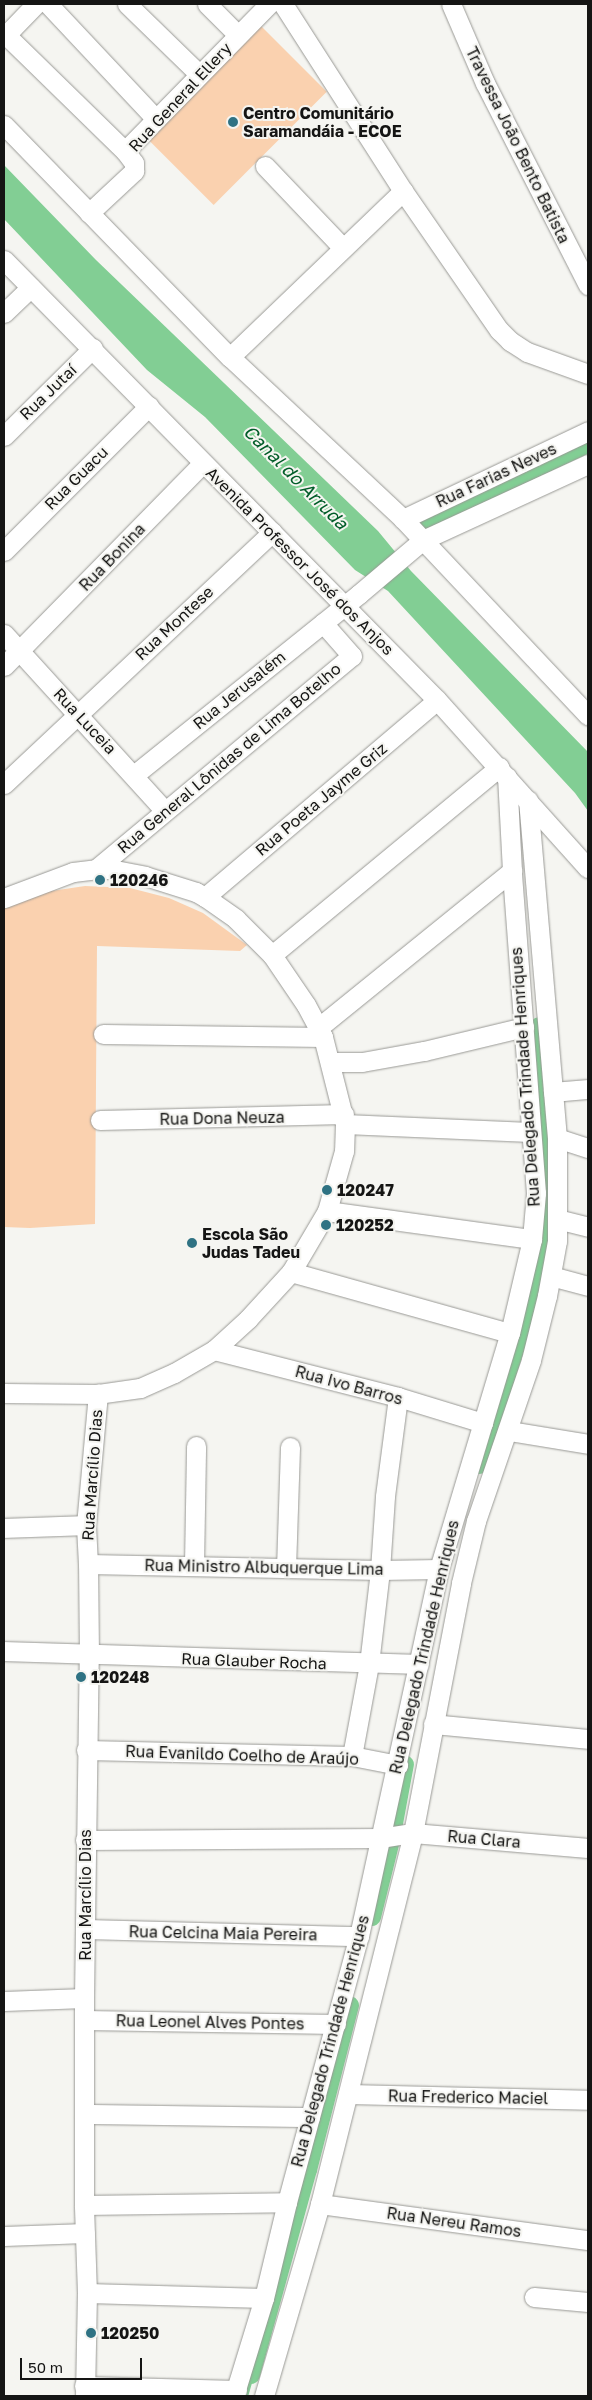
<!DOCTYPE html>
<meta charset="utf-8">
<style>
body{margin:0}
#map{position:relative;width:592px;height:2400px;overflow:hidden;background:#f5f5f1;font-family:"Golos Text",sans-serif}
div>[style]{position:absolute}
.green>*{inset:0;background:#fad1af;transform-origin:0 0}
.water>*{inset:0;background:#82ce94}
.stream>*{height:5px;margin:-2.5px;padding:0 2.5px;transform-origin:2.5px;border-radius:2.5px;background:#82ce94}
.canal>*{height:18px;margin:-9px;padding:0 9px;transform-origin:9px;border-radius:9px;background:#82ce94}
.roads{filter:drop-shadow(0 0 1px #999995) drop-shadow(0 0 1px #999995)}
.street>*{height:19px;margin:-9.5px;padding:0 9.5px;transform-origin:9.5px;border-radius:9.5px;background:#fff}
.dots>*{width:14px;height:14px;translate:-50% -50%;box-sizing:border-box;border:2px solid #f5f5f1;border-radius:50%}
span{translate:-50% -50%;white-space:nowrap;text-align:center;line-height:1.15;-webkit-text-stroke:4px #f5f5f1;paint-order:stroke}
.street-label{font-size:16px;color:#151514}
.poi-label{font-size:16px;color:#151514;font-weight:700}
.left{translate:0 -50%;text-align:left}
.water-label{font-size:18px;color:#005c28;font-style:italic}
.frame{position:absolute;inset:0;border:5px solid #151514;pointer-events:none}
.scale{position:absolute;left:20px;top:2358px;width:122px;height:22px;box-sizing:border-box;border:2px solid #151514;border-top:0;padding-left:6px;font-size:15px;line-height:18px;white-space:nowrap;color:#151514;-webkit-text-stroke:4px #f5f5f1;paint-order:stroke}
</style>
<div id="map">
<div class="green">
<div style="left:261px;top:26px;width:93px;height:160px;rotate:45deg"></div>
<div style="clip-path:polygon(85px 886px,130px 888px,169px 898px,203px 913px,247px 945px,240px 951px,97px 946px,95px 1224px,30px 1228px,4px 1227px,4px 905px,38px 893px)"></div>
</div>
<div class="water">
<div style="clip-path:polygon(4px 165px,96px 260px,378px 531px,411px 571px,588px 752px,588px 811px,575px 793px,388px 591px,355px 570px,205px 417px,147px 370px,4px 219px)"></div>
</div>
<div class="stream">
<div style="left:245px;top:2396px;width:22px;rotate:-74deg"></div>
</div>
<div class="canal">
<div style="left:427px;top:520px;width:178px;rotate:-25.3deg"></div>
<div style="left:479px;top:1465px;width:180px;rotate:-72.6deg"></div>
<div style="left:533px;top:1293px;width:68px;rotate:-79.8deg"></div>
<div style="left:545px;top:1226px;width:89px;rotate:-90deg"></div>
<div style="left:545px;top:1137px;width:111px;rotate:-93.1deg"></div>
<div style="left:372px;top:1917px;width:79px;rotate:-76.1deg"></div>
<div style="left:391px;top:1840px;width:77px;rotate:-79.6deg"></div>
<div style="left:251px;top:2375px;width:213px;rotate:-74.5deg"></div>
<div style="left:308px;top:2170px;width:170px;rotate:-75.7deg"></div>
</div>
<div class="roads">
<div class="street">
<div style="left:48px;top:4px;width:156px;rotate:46.8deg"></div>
<div style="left:127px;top:4px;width:100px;rotate:44.2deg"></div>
<div style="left:207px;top:4px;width:44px;rotate:45deg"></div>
<div style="left:283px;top:4px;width:222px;rotate:57.3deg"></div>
<div style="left:403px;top:191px;width:169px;rotate:55.4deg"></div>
<div style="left:499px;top:330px;width:16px;rotate:45deg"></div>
<div style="left:510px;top:341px;width:20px;rotate:33deg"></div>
<div style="left:527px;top:352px;width:65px;rotate:19.8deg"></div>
<div style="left:451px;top:4px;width:86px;rotate:66.7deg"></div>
<div style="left:485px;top:83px;width:227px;rotate:63deg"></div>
<div style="left:6px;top:35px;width:166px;rotate:44.3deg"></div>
<div style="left:4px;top:37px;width:46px;rotate:-45.9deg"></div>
<div style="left:4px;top:125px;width:324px;rotate:45.8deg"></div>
<div style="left:230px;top:357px;width:237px;rotate:43.1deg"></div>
<div style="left:403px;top:519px;width:270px;rotate:46.7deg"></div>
<div style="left:265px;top:166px;width:113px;rotate:46.4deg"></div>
<div style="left:89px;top:213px;width:62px;rotate:-43deg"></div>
<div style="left:134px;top:171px;width:8px;rotate:-90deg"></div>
<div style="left:134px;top:163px;width:15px;rotate:-127deg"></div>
<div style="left:125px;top:151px;width:206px;rotate:-45.6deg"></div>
<div style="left:4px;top:260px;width:617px;rotate:45.46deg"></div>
<div style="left:437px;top:700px;width:226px;rotate:48.1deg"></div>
<div style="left:4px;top:313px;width:37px;rotate:-44deg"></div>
<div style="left:230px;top:357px;width:240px;rotate:-43.8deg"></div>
<div style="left:4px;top:436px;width:125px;rotate:-44.7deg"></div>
<div style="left:403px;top:519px;width:205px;rotate:-25.4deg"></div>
<div style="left:4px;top:551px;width:205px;rotate:-45deg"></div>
<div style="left:4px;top:634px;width:238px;rotate:47.7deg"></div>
<div style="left:4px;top:666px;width:284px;rotate:-45.6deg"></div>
<div style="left:134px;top:775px;width:289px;rotate:-38.8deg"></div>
<div style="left:359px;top:594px;width:84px;rotate:-40.2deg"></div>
<div style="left:423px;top:540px;width:182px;rotate:-24.7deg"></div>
<div style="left:4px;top:784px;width:368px;rotate:-43.2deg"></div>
<div style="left:96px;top:869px;width:333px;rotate:-39.8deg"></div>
<div style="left:352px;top:656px;width:44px;rotate:-131.3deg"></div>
<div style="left:205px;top:897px;width:304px;rotate:-40.3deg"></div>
<div style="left:4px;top:898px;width:74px;rotate:-20.6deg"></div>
<div style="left:73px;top:872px;width:23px;rotate:-7deg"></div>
<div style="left:96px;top:869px;width:14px"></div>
<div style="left:110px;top:869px;width:36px;rotate:11deg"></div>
<div style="left:145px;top:876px;width:53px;rotate:17.4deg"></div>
<div style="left:196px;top:892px;width:10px;rotate:29deg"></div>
<div style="left:205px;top:897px;width:38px;rotate:35deg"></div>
<div style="left:236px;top:919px;width:51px;rotate:45deg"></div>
<div style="left:272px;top:955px;width:60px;rotate:55.8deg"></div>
<div style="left:306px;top:1005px;width:36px;rotate:62deg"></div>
<div style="left:323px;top:1037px;width:90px;rotate:75.8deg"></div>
<div style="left:345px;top:1124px;width:27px;rotate:92deg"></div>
<div style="left:344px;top:1151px;width:62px;rotate:105.8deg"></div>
<div style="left:327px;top:1211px;width:71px;rotate:120.5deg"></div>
<div style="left:291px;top:1272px;width:64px;rotate:132.5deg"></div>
<div style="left:248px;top:1319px;width:46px;rotate:137.6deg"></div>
<div style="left:214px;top:1350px;width:46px;rotate:150.1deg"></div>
<div style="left:174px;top:1373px;width:37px;rotate:156deg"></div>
<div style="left:140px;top:1388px;width:42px;rotate:171.9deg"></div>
<div style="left:98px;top:1394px;width:94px;rotate:-179.4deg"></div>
<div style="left:272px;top:955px;width:295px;rotate:-39.6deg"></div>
<div style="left:318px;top:1028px;width:250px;rotate:-39deg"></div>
<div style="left:103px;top:1034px;width:220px;rotate:0.8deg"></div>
<div style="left:331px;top:1062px;width:31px"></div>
<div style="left:362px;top:1062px;width:63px;rotate:-10.1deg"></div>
<div style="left:424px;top:1051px;width:103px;rotate:-13.5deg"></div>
<div style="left:553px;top:1092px;width:35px;rotate:-5deg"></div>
<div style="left:100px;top:1120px;width:244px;rotate:-1.4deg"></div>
<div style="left:345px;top:1124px;width:185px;rotate:2.5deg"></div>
<div style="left:557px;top:1138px;width:33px;rotate:18deg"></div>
<div style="left:327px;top:1211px;width:207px;rotate:7.8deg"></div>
<div style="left:557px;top:1219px;width:32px;rotate:14deg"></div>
<div style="left:291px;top:1272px;width:227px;rotate:15.6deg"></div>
<div style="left:551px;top:1276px;width:38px;rotate:15deg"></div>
<div style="left:214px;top:1350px;width:190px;rotate:14.3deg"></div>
<div style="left:398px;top:1397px;width:89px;rotate:17deg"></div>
<div style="left:509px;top:1431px;width:80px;rotate:9.3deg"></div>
<div style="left:4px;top:1528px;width:82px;rotate:-2.1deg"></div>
<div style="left:88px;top:1564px;width:292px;rotate:1.2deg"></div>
<div style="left:380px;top:1570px;width:59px;rotate:-1deg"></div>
<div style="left:194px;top:1565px;width:119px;rotate:-89deg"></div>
<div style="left:286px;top:1568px;width:121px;rotate:-88.1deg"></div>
<div style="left:4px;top:1651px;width:415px;rotate:1.8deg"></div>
<div style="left:433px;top:1724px;width:156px;rotate:5.5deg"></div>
<div style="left:86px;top:1750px;width:266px;rotate:1.3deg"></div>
<div style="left:352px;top:1756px;width:47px;rotate:11.1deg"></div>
<div style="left:352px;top:1756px;width:94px;rotate:-79.5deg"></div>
<div style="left:369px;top:1664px;width:95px;rotate:-83.3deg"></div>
<div style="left:380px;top:1570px;width:74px;rotate:-86.1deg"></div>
<div style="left:385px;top:1496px;width:100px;rotate:-82.5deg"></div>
<div style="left:85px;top:1840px;width:295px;rotate:-0.4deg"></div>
<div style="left:380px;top:1838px;width:33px;rotate:-9deg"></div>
<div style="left:413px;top:1833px;width:176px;rotate:4.9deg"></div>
<div style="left:86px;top:1929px;width:273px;rotate:1.5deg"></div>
<div style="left:4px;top:2001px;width:80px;rotate:-2.1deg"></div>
<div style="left:84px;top:2020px;width:252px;rotate:0.9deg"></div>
<div style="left:348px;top:2094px;width:240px;rotate:1.4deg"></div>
<div style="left:84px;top:2114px;width:226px;rotate:0.8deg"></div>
<div style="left:320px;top:2204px;width:270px;rotate:7.7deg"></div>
<div style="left:84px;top:2205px;width:203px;rotate:-0.8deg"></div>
<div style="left:4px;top:2236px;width:81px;rotate:-2.1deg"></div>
<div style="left:87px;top:2293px;width:177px;rotate:1.6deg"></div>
<div style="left:534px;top:2297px;width:54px;rotate:5.3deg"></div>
<div style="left:84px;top:2386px;width:153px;rotate:1.5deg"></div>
<div style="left:85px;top:2396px;width:103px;rotate:-88.9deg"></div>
<div style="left:87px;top:2293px;width:88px;rotate:-92deg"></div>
<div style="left:84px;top:2205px;width:207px;rotate:-90deg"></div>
<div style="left:84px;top:1998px;width:342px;rotate:-89.2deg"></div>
<div style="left:89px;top:1656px;width:92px;rotate:-90.6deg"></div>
<div style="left:88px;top:1564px;width:39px;rotate:-93deg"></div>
<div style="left:86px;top:1525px;width:132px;rotate:-84.8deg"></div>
<div style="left:234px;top:2396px;width:102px;rotate:-73deg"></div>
<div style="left:264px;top:2298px;width:99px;rotate:-76.5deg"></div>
<div style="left:287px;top:2202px;width:276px;rotate:-74.9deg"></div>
<div style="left:359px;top:1936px;width:376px;rotate:-77.7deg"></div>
<div style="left:439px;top:1569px;width:246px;rotate:-73.3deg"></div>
<div style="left:510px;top:1333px;width:97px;rotate:-76.8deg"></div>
<div style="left:532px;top:1239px;width:46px;rotate:-85deg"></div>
<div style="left:536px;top:1193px;width:323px;rotate:-94.3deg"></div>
<div style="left:512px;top:871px;width:94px;rotate:-93deg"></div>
<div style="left:264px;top:2396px;width:200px;rotate:-73.7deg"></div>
<div style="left:320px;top:2204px;width:382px;rotate:-75.9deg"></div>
<div style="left:413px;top:1833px;width:255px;rotate:-79.1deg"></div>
<div style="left:461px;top:1583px;width:64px;rotate:-76.4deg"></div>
<div style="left:476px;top:1521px;width:170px;rotate:-71.1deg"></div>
<div style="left:531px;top:1360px;width:66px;rotate:-76deg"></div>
<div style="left:547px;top:1296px;width:56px;rotate:-79.7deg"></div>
<div style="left:557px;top:1241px;width:103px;rotate:-90deg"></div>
<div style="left:557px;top:1138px;width:339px;rotate:-94.9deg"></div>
</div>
</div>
<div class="dots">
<div style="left:233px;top:122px;background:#2f7283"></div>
<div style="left:100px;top:880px;background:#2f7283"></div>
<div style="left:327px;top:1190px;background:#2f7283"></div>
<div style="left:326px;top:1225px;background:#2f7283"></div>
<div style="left:192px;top:1243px;background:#2f7283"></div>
<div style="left:81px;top:1677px;background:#2f7283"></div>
<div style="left:91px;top:2333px;background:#2f7283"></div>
</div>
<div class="street-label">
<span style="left:180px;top:97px;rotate:-47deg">Rua General Ellery</span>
<span style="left:518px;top:145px;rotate:64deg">Travessa João Bento Batista</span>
<span style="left:48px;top:392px;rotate:-44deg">Rua Jutaí</span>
<span style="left:496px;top:475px;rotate:-25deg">Rua Farias Neves</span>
<span style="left:76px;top:478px;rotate:-45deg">Rua Guacu</span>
<span style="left:112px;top:557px;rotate:-46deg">Rua Bonina</span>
<span style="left:300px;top:561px;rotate:45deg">Avenida Professor José dos Anjos</span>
<span style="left:174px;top:623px;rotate:-43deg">Rua Montese</span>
<span style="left:239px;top:690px;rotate:-39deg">Rua Jerusalém</span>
<span style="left:85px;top:721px;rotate:47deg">Rua Luceia</span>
<span style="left:229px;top:758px;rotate:-40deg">Rua General Lônidas de Lima Botelho</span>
<span style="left:321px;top:799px;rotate:-40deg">Rua Poeta Jayme Griz</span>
<span style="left:525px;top:1077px;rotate:-94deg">Rua Delegado Trindade Henriques</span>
<span style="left:222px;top:1118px;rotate:-1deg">Rua Dona Neuza</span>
<span style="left:349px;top:1385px;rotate:15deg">Rua Ivo Barros</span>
<span style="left:92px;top:1475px;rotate:-86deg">Rua Marcílio Dias</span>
<span style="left:264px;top:1567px;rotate:1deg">Rua Ministro Albuquerque Lima</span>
<span style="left:424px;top:1647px;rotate:-77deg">Rua Delegado Trindade Henriques</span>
<span style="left:254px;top:1661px;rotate:2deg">Rua Glauber Rocha</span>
<span style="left:242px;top:1755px;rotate:2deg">Rua Evanildo Coelho de Araújo</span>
<span style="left:484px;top:1839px;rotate:5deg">Rua Clara</span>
<span style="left:85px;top:1895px;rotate:-90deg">Rua Marcílio Dias</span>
<span style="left:223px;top:1933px;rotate:1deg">Rua Celcina Maia Pereira</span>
<span style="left:210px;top:2022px;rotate:1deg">Rua Leonel Alves Pontes</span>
<span style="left:330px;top:2041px;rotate:-75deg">Rua Delegado Trindade Henriques</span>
<span style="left:468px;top:2097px;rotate:1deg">Rua Frederico Maciel</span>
<span style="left:454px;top:2222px;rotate:8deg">Rua Nereu Ramos</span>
</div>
<div class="poi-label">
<span class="left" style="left:243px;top:122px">Centro Comunitário<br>Saramandáia - ECOE</span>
<span class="left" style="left:110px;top:880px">120246</span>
<span class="left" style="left:337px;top:1190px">120247</span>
<span class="left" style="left:336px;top:1225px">120252</span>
<span class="left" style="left:202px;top:1243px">Escola São<br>Judas Tadeu</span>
<span class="left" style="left:91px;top:1677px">120248</span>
<span class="left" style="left:101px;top:2333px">120250</span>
</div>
<div class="water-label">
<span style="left:296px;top:477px;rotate:45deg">Canal do Arruda</span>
</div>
<div class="frame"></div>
<div class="scale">50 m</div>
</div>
